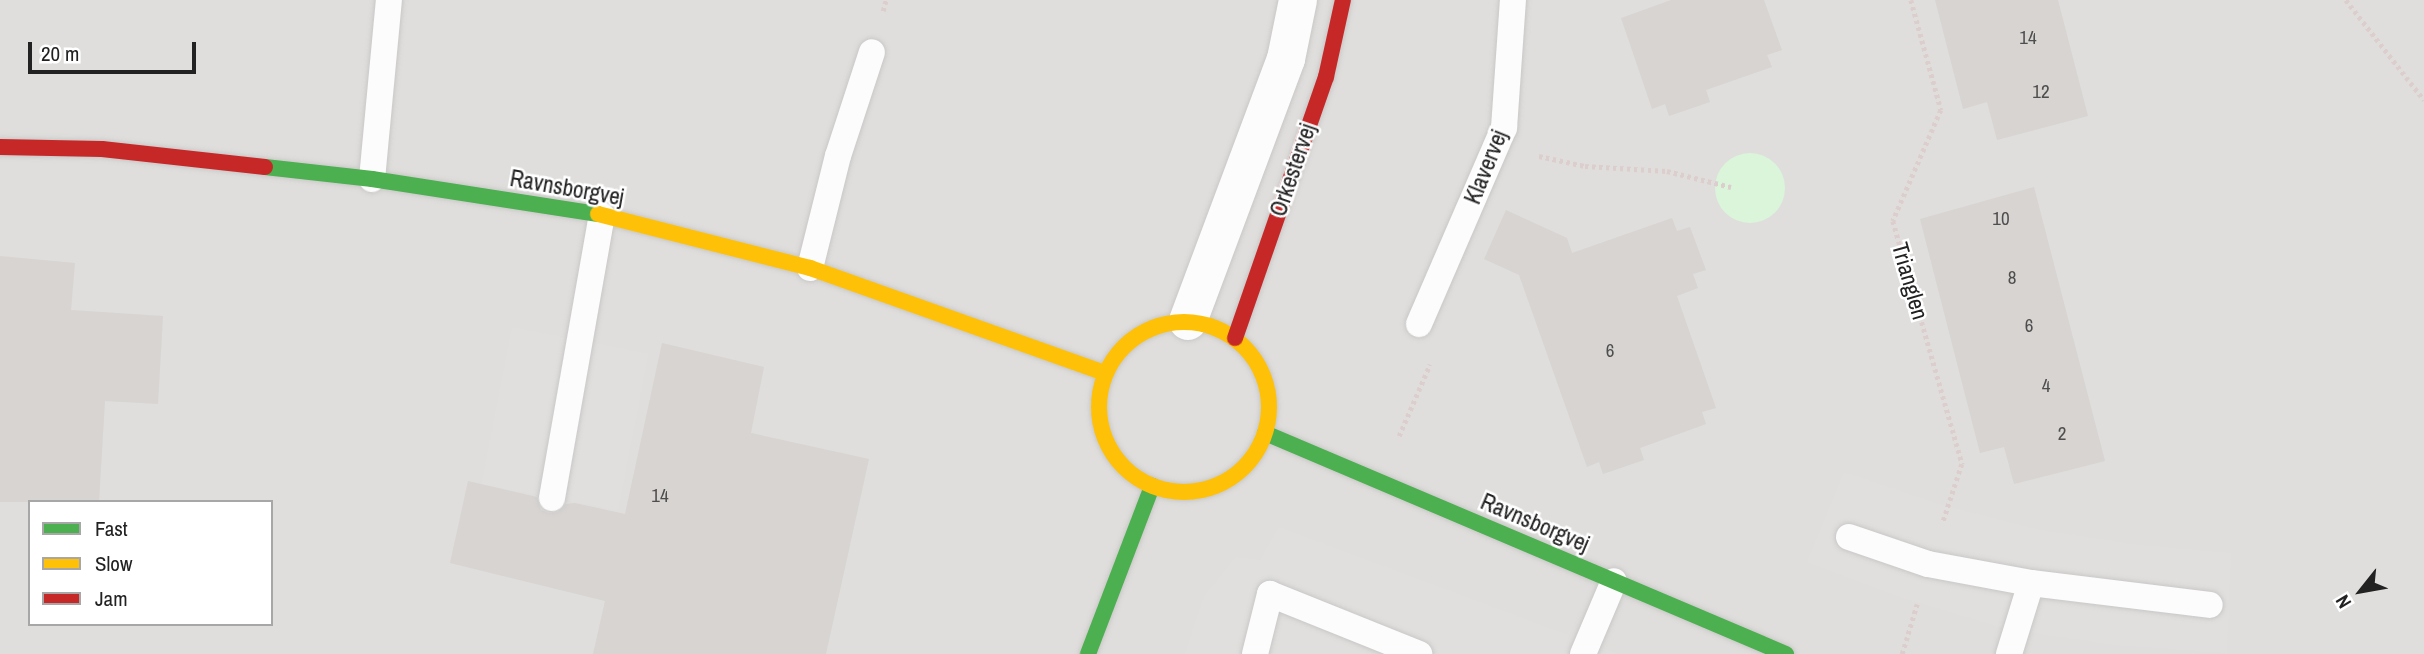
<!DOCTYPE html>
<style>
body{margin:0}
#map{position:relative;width:2424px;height:654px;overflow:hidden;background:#f0eeeb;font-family:"Archivo Narrow",sans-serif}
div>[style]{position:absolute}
.residential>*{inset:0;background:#dfdedc}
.park>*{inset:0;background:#daf5da}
.round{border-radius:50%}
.parking>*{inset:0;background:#e0dfde;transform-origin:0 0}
.building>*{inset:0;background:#d7d4d2}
.path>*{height:4.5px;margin-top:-2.25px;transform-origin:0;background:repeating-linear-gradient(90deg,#dccecd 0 3.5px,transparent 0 7px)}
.roads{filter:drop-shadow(0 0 2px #c9c8c7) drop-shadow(0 0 2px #c9c8c7)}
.lane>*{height:26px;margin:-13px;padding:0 13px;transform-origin:13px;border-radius:13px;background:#fdfcfc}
.street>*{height:38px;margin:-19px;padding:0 19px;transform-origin:19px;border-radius:19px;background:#fdfcfc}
.fast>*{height:16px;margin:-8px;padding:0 8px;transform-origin:8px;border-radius:8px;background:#4caf50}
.slow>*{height:16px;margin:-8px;padding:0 8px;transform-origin:8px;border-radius:8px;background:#ffc107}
.slow>.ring{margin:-8px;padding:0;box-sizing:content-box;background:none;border:16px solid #ffc107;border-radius:50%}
.jam>*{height:16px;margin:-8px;padding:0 8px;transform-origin:8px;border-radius:8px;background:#c62828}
span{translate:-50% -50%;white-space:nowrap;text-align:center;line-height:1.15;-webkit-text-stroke:5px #fff;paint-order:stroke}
.number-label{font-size:19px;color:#4f4e4e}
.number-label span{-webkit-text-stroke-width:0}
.street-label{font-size:23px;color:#222}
.legend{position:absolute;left:28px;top:500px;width:245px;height:126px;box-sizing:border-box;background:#fff;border:2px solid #a7a7a7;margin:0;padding:9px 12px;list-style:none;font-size:21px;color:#222}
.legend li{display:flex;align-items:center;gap:14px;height:35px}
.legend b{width:35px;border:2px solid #a7a7a7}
.north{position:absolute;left:2326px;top:556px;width:70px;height:70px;-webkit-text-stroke:5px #fff;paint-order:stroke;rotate:239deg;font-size:19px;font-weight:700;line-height:28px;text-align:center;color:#222}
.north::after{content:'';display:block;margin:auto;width:24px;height:32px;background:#222;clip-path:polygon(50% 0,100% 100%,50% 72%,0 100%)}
.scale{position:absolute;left:28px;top:42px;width:168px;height:32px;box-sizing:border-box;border:4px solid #222;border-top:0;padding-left:9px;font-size:21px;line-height:24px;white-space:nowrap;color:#222;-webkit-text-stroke:5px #fff;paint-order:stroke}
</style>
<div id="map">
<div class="residential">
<div style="clip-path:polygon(evenodd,0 0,2424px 0,2424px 654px,0 654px,0 0,30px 502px,271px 502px,271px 624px,30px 624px,30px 502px)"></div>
</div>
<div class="park">
<div class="round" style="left:1715px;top:153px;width:70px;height:70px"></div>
</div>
<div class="parking">
<div style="left:512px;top:327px;width:139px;height:160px;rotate:11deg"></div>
<div style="clip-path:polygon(1844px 472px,1939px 504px,2036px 529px,2133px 544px,2231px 553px,2227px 653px,2116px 645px,2007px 629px,1905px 599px,1807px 562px)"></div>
<div style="clip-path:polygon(1279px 527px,1611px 651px,1618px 654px,1185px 654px,1204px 596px,1236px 557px,1260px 560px)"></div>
</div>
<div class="building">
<div style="clip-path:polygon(1671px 0,1764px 0,1782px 50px,1767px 55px,1772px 67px,1706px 90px,1710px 102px,1669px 116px,1665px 104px,1652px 109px,1621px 18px)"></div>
<div style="clip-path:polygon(1935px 0,2058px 0,2088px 116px,1997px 140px,1987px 102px,1963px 109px)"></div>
<div style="clip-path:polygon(2034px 187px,2105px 461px,2014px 484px,2004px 447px,1980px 453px,1920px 219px)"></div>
<div style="clip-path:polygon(1506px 210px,1567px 238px,1572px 253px,1672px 218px,1677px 231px,1690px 227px,1706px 270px,1693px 274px,1698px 288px,1677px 296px,1716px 408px,1702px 412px,1706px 424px,1640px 448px,1644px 460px,1603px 474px,1599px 462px,1587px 467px,1519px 275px,1484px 259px)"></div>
<div style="clip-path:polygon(0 256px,75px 263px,71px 310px,163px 316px,158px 404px,105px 401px,99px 502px,0 502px)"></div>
<div style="clip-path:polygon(662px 343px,764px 367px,751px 433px,869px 459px,826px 654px,593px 654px,605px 601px,450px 563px,468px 481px,537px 497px,541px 510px,549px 513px,558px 512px,566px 504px,575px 503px,625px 514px)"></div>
</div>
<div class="path">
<div style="left:1911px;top:0;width:114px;rotate:74.7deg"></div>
<div style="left:1941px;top:110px;width:121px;rotate:113.4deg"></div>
<div style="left:1893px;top:221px;width:253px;rotate:74.1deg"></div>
<div style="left:1962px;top:464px;width:61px;rotate:108.1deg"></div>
<div style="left:2346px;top:0;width:127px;rotate:52deg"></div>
<div style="left:883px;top:11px;width:11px;rotate:-75deg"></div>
<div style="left:1539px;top:156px;width:47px;rotate:12.3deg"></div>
<div style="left:1585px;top:166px;width:82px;rotate:3.5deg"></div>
<div style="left:1667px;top:171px;width:66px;rotate:14deg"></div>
<div style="left:1399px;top:436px;width:78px;rotate:-66.7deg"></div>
<div style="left:1902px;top:654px;width:52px;rotate:-73.3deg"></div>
</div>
<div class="roads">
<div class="lane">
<div style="left:372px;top:179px;width:180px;rotate:-84.6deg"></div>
<div style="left:810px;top:268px;width:115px;rotate:-76deg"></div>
<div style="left:838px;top:156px;width:109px;rotate:-71.9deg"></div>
<div style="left:1419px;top:324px;width:214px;rotate:-66.6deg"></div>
<div style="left:1504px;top:128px;width:128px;rotate:-86deg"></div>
<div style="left:552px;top:498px;width:287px;rotate:-80deg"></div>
<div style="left:1849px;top:537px;width:83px;rotate:18.9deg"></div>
<div style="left:1928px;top:564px;width:105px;rotate:10.5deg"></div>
<div style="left:2031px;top:583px;width:180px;rotate:7deg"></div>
<div style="left:1255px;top:654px;width:62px;rotate:-76deg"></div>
<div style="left:1270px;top:594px;width:161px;rotate:21.9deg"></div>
<div style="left:1583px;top:654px;width:79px;rotate:-67deg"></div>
<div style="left:2009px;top:654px;width:74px;rotate:-72.8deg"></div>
</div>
<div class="street">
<div style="left:1188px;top:321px;width:280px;rotate:-69.5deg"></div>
<div style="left:1286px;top:59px;width:60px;rotate:-78.5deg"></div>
</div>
<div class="fast">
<div style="left:265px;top:167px;width:108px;rotate:6.4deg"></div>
<div style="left:372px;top:179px;width:229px;rotate:8.8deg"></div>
<div style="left:1265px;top:433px;width:566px;rotate:22.99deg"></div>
<div style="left:1088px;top:654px;width:180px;rotate:-69.1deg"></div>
</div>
<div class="slow">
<div style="left:598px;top:214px;width:219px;rotate:14.3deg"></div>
<div style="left:810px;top:268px;width:313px;rotate:19.6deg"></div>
<div class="ring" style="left:1099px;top:322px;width:154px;height:154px"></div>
</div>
<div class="jam">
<div style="left:0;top:147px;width:102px;rotate:1.1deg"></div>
<div style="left:102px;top:149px;width:164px;rotate:6.3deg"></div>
<div style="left:1235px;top:338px;width:276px;rotate:-70.8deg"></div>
<div style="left:1326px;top:77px;width:79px;rotate:-77.6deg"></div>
</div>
</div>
<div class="number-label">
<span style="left:2028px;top:38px">14</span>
<span style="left:2041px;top:92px">12</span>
<span style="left:2001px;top:219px">10</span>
<span style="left:2012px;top:278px">8</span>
<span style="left:2029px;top:326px">6</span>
<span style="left:1610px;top:351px">6</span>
<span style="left:2046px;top:386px">4</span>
<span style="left:2062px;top:434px">2</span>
<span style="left:660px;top:496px">14</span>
</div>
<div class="street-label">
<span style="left:1486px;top:167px;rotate:-68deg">Klavervej</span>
<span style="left:1293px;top:170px;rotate:-71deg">Orkestervej</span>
<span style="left:567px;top:188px;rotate:10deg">Ravnsborgvej</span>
<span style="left:1910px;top:281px;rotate:74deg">Trianglen</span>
<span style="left:1535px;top:523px;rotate:23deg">Ravnsborgvej</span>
</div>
<ul class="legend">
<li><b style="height:9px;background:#4caf50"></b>Fast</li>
<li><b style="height:9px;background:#ffc107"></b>Slow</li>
<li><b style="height:9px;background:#c62828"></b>Jam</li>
</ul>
<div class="north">N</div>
<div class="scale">20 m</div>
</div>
